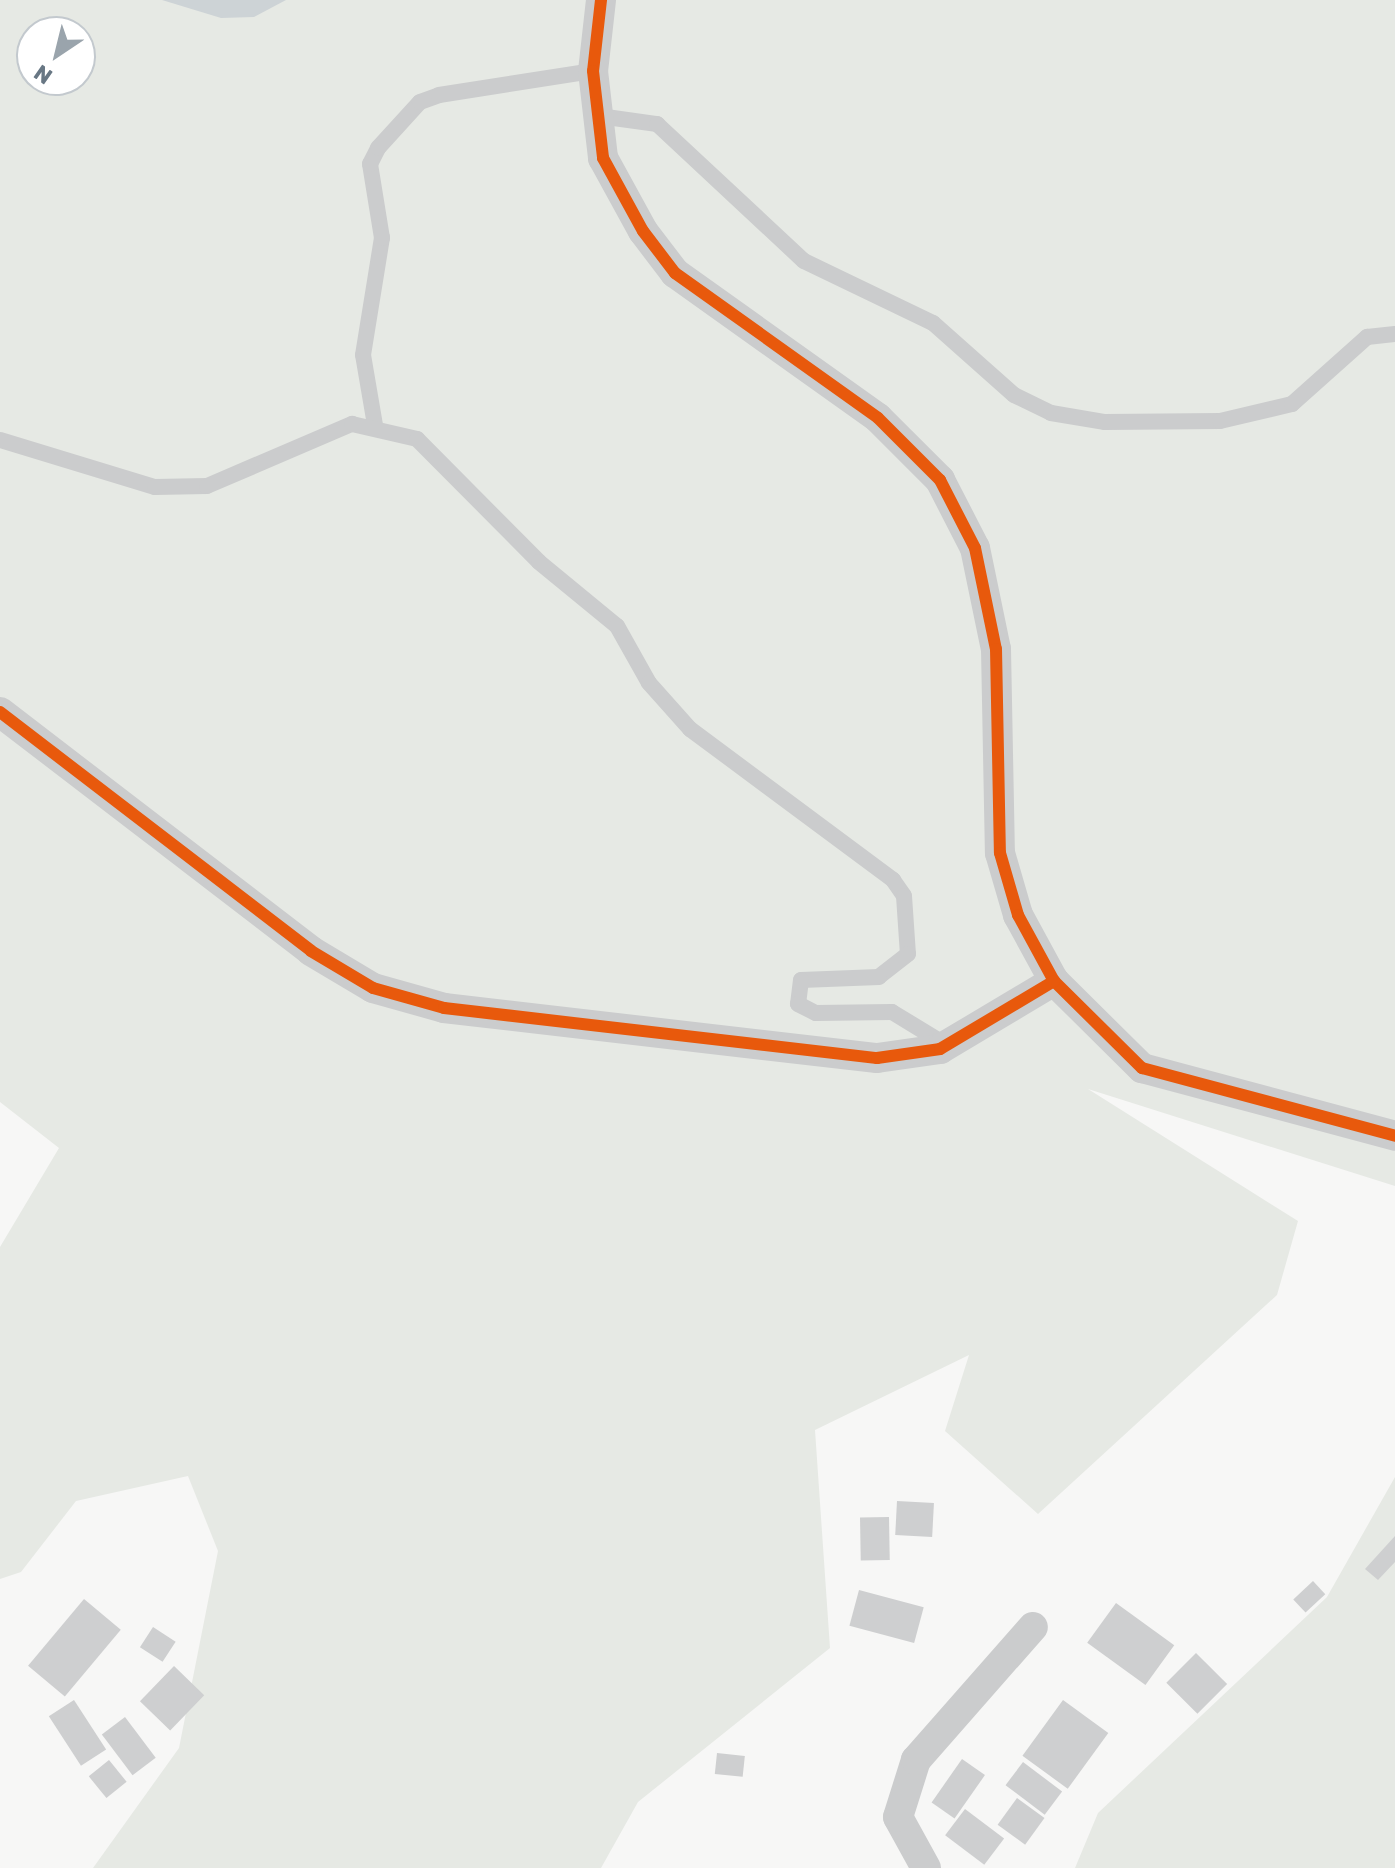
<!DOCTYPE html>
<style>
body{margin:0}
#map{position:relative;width:1395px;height:1868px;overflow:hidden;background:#f7f7f6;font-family:Rubik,sans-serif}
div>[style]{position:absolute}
.green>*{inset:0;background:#e6e9e4}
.water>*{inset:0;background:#cdd3d6}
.building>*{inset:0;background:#cecfd0;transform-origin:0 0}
.service>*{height:16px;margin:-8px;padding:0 8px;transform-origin:8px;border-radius:8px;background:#cbcccd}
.minor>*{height:30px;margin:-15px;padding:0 15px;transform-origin:15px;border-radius:15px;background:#cbcccd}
.cycleway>*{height:12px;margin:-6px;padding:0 6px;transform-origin:6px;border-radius:6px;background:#e8590c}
span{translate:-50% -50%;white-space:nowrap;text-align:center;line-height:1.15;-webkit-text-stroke:8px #fff;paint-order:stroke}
.north{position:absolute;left:16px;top:16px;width:80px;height:80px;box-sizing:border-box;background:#fff;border:2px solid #c3c9ce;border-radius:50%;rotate:215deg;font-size:22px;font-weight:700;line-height:32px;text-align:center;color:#687784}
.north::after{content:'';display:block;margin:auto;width:28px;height:36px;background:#9aa4ac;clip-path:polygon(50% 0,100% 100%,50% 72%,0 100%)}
</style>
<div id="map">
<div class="green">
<div style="clip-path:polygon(evenodd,0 0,1395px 0,1395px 1186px,1088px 1089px,1298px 1221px,1277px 1295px,1038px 1514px,945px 1431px,969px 1355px,815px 1430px,830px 1648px,638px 1802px,601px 1868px,93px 1868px,179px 1748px,218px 1551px,188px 1476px,76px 1501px,21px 1572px,0 1579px,0 1247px,59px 1148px,0 1102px,0 0,32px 32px,80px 32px,80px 80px,32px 80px,32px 32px)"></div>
<div style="clip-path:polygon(1395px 1477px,1395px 1868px,1075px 1868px,1098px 1813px,1327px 1597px)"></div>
</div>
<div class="water">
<div style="clip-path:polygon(162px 0,286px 0,254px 17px,221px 18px)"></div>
</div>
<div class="building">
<div style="left:897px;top:1501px;width:37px;height:34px;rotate:3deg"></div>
<div style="left:889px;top:1517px;width:43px;height:29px;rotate:89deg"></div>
<div style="clip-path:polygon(1395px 1536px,1395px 1562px,1378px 1580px,1365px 1569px)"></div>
<div style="left:1313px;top:1581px;width:18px;height:27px;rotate:47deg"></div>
<div style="left:859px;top:1590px;width:67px;height:37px;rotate:15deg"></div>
<div style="left:84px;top:1599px;width:48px;height:87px;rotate:40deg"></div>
<div style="left:1116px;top:1603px;width:72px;height:49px;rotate:36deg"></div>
<div style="left:153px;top:1627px;width:27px;height:24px;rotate:33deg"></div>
<div style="left:1196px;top:1653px;width:44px;height:42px;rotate:45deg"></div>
<div style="left:174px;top:1666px;width:42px;height:49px;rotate:44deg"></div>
<div style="left:74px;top:1700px;width:59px;height:30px;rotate:57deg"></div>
<div style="left:1063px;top:1700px;width:56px;height:69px;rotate:36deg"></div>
<div style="left:125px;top:1717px;width:51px;height:29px;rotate:53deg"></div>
<div style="left:717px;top:1753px;width:28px;height:21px;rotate:6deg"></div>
<div style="left:962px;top:1759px;width:28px;height:53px;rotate:35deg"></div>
<div style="left:109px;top:1760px;width:28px;height:26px;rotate:51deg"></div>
<div style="left:1023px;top:1762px;width:49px;height:29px;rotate:37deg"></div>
<div style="left:1017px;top:1798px;width:34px;height:33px;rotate:36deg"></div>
<div style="left:965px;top:1809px;width:49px;height:33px;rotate:37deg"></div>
</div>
<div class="service">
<div style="left:599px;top:116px;width:59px;rotate:7.9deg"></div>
<div style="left:657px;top:124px;width:201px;rotate:43deg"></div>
<div style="left:804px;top:261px;width:143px;rotate:25.7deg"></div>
<div style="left:933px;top:323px;width:108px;rotate:41.6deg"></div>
<div style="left:1014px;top:395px;width:41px;rotate:25.9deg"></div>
<div style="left:1051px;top:413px;width:55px;rotate:9.5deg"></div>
<div style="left:1105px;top:422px;width:115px;rotate:-0.5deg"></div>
<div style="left:1220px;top:421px;width:74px;rotate:-13.3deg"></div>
<div style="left:1292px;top:404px;width:101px;rotate:-41.8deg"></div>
<div style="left:1367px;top:337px;width:28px;rotate:-6deg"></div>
<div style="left:375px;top:425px;width:71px;rotate:-99.7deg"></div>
<div style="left:363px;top:355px;width:119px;rotate:-80.8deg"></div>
<div style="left:382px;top:238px;width:75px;rotate:-99.2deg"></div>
<div style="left:370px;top:164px;width:18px;rotate:-63deg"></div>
<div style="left:378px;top:148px;width:62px;rotate:-47.6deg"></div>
<div style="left:420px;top:102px;width:20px;rotate:-20deg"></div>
<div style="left:439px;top:95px;width:156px;rotate:-8.9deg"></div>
<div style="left:0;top:440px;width:162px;rotate:16.9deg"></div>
<div style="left:155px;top:487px;width:52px;rotate:-1.1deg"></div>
<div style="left:207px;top:486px;width:158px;rotate:-23.2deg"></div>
<div style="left:352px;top:424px;width:67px;rotate:13deg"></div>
<div style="left:417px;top:439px;width:173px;rotate:45.2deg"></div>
<div style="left:539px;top:562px;width:101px;rotate:39.4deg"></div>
<div style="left:617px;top:626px;width:65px;rotate:60.7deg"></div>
<div style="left:649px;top:683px;width:62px;rotate:48.3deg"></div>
<div style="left:690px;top:729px;width:253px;rotate:36.6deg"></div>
<div style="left:893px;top:880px;width:19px;rotate:55deg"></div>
<div style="left:904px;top:896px;width:58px;rotate:86.1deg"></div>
<div style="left:908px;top:954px;width:37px;rotate:142deg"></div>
<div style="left:879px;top:977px;width:78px;rotate:177.8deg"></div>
<div style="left:801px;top:980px;width:24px;rotate:97deg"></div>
<div style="left:798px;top:1004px;width:20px;rotate:27deg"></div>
<div style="left:816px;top:1013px;width:76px;rotate:-0.8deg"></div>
<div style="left:892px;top:1012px;width:54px;rotate:31.3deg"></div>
<div style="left:938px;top:1040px;width:9px;rotate:77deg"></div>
</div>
<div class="minor">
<div style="left:601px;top:0;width:71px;rotate:96.4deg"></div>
<div style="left:593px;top:71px;width:88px;rotate:83.4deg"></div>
<div style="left:603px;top:158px;width:83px;rotate:61.3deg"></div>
<div style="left:643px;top:231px;width:53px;rotate:52.7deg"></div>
<div style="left:675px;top:273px;width:249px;rotate:35.5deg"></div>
<div style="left:878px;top:418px;width:88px;rotate:45deg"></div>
<div style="left:940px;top:480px;width:76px;rotate:62.8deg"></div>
<div style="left:975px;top:548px;width:103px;rotate:78.3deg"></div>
<div style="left:996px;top:649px;width:204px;rotate:88.9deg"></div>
<div style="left:1000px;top:853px;width:65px;rotate:73.8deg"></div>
<div style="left:1018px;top:915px;width:75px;rotate:61.4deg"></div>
<div style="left:1054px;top:981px;width:124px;rotate:44.7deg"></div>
<div style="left:1142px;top:1068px;width:262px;rotate:15deg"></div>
<div style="left:0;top:712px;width:392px;rotate:37.5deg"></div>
<div style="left:311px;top:951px;width:72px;rotate:30.8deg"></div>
<div style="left:373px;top:988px;width:74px;rotate:15.7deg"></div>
<div style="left:444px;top:1008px;width:436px;rotate:6.6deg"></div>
<div style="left:877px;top:1058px;width:64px;rotate:-8.1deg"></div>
<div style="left:940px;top:1049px;width:133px;rotate:-30.8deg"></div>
<div style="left:926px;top:1868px;width:58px;rotate:-118.8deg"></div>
<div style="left:898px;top:1817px;width:60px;rotate:-72.5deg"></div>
<div style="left:916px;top:1760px;width:177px;rotate:-48.7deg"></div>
</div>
<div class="cycleway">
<div style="left:601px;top:0;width:71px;rotate:96.4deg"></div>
<div style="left:593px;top:71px;width:88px;rotate:83.4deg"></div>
<div style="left:603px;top:158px;width:83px;rotate:61.3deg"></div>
<div style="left:643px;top:231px;width:53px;rotate:52.7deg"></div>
<div style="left:675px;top:273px;width:249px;rotate:35.5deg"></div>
<div style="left:878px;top:418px;width:88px;rotate:45deg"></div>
<div style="left:940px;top:480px;width:76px;rotate:62.8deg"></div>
<div style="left:975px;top:548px;width:103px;rotate:78.3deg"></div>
<div style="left:996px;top:649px;width:204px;rotate:88.9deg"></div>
<div style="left:1000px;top:853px;width:65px;rotate:73.8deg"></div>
<div style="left:1018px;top:915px;width:75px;rotate:61.4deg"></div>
<div style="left:1054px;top:981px;width:124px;rotate:44.7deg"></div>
<div style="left:1142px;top:1068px;width:262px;rotate:15deg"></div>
<div style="left:0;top:712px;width:392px;rotate:37.5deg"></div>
<div style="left:311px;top:951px;width:72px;rotate:30.8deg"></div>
<div style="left:373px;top:988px;width:74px;rotate:15.7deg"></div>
<div style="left:444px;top:1008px;width:436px;rotate:6.6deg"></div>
<div style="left:877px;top:1058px;width:64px;rotate:-8.1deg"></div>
<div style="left:940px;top:1049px;width:133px;rotate:-30.8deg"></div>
</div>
<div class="north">N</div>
</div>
